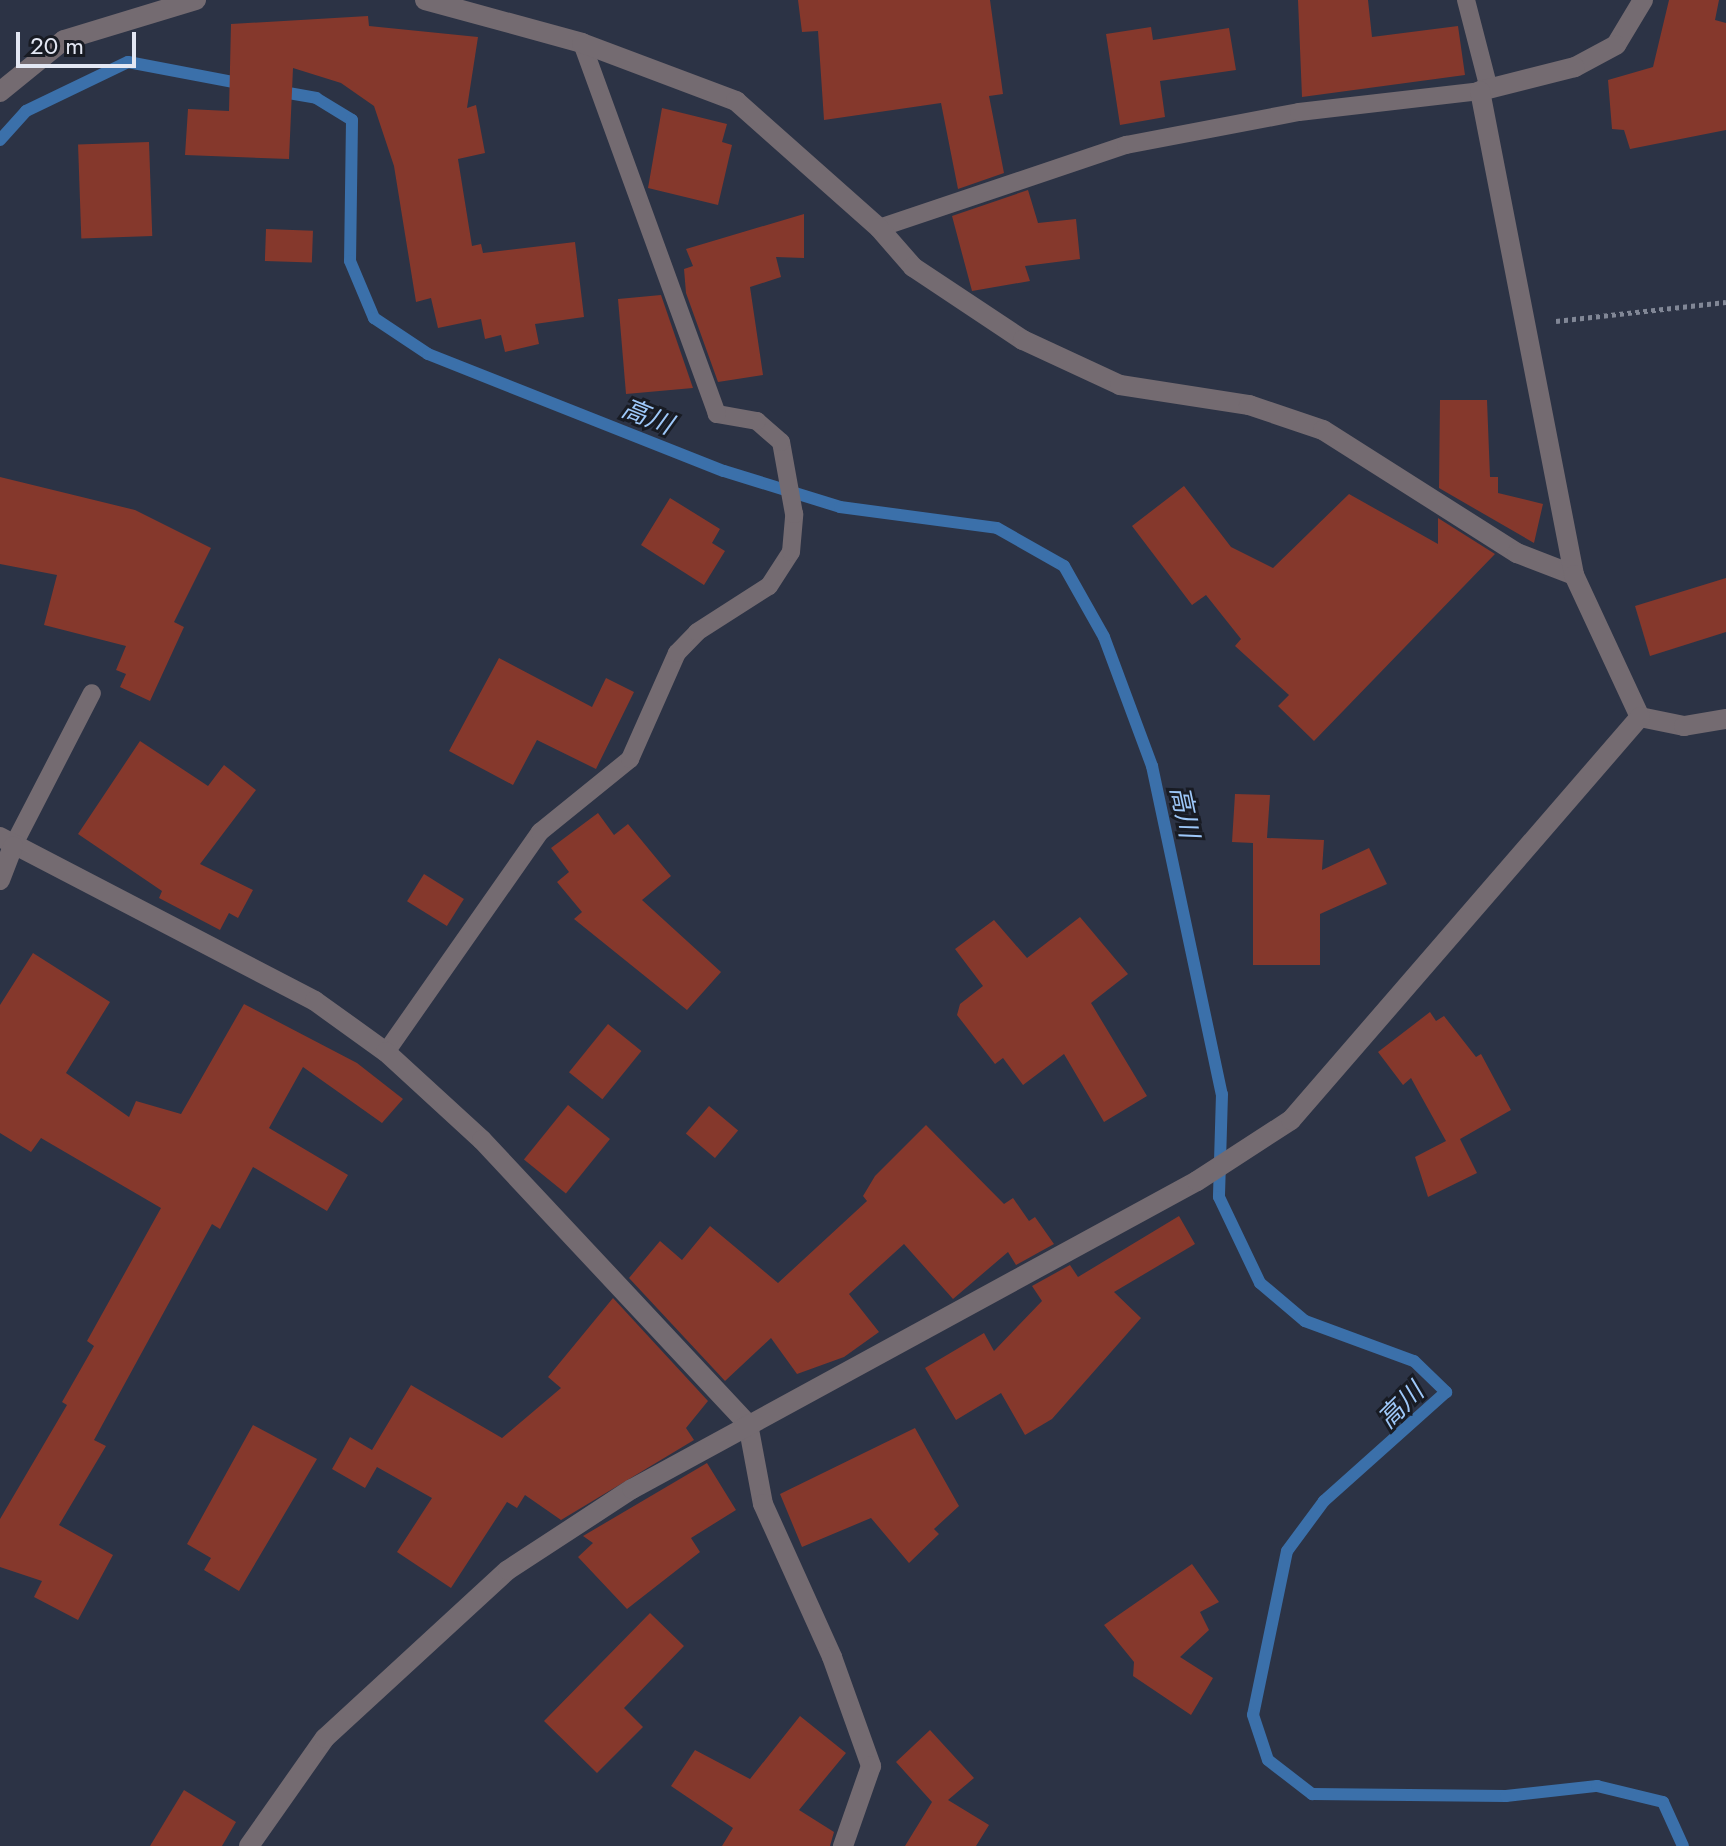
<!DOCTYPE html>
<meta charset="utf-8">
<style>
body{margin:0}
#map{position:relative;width:1726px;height:1846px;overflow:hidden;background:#2c3345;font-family:Jost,"Noto Sans JP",sans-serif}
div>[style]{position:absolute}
.stream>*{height:12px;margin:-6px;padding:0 6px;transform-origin:6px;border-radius:6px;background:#3b70aa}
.building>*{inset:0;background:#85382c;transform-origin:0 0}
.path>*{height:5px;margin-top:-2.5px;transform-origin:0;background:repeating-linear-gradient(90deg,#818796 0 4px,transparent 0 8px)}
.service>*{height:18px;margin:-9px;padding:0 9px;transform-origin:9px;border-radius:9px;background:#746b71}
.minor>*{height:20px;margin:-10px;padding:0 10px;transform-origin:10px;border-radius:10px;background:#746b71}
span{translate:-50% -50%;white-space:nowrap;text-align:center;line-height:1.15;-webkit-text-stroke:6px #181b23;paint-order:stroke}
.water-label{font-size:26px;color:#9ec8f9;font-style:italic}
.scale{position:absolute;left:16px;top:32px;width:120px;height:36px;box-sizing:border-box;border:4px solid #e3e7f3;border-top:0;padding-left:10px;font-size:24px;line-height:28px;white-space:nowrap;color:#e3e7f3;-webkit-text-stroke:6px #181b23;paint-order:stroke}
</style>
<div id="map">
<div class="stream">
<div style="left:277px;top:91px;width:40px;rotate:10deg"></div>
<div style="left:316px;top:98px;width:42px;rotate:31.4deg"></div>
<div style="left:352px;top:120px;width:141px;rotate:90.8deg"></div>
<div style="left:350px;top:261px;width:62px;rotate:67.2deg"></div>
<div style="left:374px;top:318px;width:65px;rotate:33.7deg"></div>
<div style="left:428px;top:354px;width:318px;rotate:21.6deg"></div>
<div style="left:724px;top:471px;width:121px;rotate:17.2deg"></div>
<div style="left:840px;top:507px;width:158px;rotate:7.6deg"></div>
<div style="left:997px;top:528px;width:77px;rotate:29.6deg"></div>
<div style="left:1064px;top:566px;width:81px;rotate:60.6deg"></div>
<div style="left:1104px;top:637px;width:138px;rotate:69.6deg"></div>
<div style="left:1152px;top:766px;width:335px;rotate:78deg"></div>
<div style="left:1222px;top:1094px;width:103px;rotate:91.7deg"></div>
<div style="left:1219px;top:1197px;width:95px;rotate:64.5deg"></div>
<div style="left:1260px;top:1283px;width:59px;rotate:40.2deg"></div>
<div style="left:1305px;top:1321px;width:116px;rotate:20.2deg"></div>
<div style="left:1414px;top:1361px;width:45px;rotate:44.1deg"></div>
<div style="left:1446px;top:1392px;width:164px;rotate:138.2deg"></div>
<div style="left:1324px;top:1501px;width:62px;rotate:126.5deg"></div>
<div style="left:1287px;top:1551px;width:167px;rotate:101.7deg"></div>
<div style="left:1253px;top:1715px;width:47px;rotate:71.6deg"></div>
<div style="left:1268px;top:1760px;width:56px;rotate:37.7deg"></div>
<div style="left:1312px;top:1794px;width:194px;rotate:0.6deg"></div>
<div style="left:1506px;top:1796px;width:92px;rotate:-6.3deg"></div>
<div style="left:1597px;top:1786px;width:68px;rotate:13.6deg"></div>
<div style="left:1663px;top:1802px;width:48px;rotate:65.6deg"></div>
<div style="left:0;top:140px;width:39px;rotate:-48deg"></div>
<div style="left:26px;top:111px;width:113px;rotate:-25.7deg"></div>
<div style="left:128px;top:62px;width:117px;rotate:10.8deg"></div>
</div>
<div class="building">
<div style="clip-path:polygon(798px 0,990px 0,1003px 94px,989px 96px,1004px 173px,958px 189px,941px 103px,824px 120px,818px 31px,802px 32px)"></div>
<div style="clip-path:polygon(1298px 0,1368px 0,1372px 37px,1458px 26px,1465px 75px,1302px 97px)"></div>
<div style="clip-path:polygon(1669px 0,1719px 0,1715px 20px,1726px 23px,1726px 130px,1630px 149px,1624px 130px,1612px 129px,1608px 80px,1653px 67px)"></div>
<div style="clip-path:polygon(368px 16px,369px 26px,478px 37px,467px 108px,476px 105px,485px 153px,458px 159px,472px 246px,481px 244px,483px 253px,575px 242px,584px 317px,535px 324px,539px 344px,505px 352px,501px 335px,485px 339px,481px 319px,438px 328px,431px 298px,416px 302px,394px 166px,374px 106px,341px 83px,293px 68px,289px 159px,185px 155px,188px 109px,229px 111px,231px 24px)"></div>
<div style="clip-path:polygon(1151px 27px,1153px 40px,1229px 28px,1236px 70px,1160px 81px,1165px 117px,1120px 125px,1106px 34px)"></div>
<div style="clip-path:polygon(662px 108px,727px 124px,722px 142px,732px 145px,718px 205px,648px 188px)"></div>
<div style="left:149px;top:142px;width:94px;height:71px;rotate:88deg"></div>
<div style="clip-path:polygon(1028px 190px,1038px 223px,1076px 219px,1080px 259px,1025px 266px,1030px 281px,972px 291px,952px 216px)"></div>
<div style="clip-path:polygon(804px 214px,804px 258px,776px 257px,781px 277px,750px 287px,763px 375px,718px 382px,686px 293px,684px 269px,693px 266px,686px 249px)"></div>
<div style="left:266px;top:229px;width:47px;height:32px;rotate:2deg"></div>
<div style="clip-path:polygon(661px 295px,693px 388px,626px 394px,618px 299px)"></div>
<div style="clip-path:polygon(1440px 400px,1487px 400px,1490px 477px,1498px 477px,1498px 493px,1543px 504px,1534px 543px,1439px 488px)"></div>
<div style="clip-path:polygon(0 477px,135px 510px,211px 548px,174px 622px,184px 627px,150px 701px,120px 687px,126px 674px,116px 670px,126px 646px,44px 625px,57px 575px,0 564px)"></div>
<div style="clip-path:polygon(1184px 486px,1231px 547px,1273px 568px,1349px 494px,1438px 544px,1438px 518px,1495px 554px,1314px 741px,1278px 706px,1289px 695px,1235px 646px,1241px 639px,1206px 595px,1192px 605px,1132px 526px)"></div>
<div style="clip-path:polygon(670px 498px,720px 529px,712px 543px,725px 551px,704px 585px,641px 545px)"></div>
<div style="clip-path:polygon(1726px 578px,1726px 632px,1650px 656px,1635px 606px)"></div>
<div style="clip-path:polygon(499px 658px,592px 707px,606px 678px,634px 692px,596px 769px,537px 740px,513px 785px,449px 751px)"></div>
<div style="clip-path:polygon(140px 741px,208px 786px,224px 765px,256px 790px,200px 864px,253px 890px,238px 918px,229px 913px,220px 930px,159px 898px,162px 891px,78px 834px)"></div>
<div style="clip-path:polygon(1235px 794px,1270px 795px,1267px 838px,1324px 840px,1322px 870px,1369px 848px,1387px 884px,1320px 914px,1320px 965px,1253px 965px,1253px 843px,1232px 842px)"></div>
<div style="clip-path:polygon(598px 813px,614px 835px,628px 824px,671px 876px,642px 900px,721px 972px,687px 1010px,574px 919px,582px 912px,557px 882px,569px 872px,551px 848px)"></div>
<div style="left:424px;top:874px;width:47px;height:32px;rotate:32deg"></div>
<div style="clip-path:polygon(1080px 917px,1128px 974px,1091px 1003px,1147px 1096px,1104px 1122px,1064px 1054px,1023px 1085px,1003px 1058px,995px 1064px,957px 1015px,960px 1004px,983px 986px,955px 949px,994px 920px,1027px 958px)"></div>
<div style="clip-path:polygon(33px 953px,110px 1002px,66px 1073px,129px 1117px,136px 1101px,181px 1114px,244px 1004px,357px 1063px,403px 1099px,382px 1123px,303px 1067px,269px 1128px,348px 1175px,327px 1211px,253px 1167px,220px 1229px,212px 1224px,94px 1440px,106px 1446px,59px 1525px,113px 1555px,78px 1620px,34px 1597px,42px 1581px,0 1567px,0 1519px,67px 1405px,62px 1402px,94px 1346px,87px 1341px,161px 1208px,41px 1138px,31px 1152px,0 1133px,0 1005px)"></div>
<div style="clip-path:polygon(1430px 1012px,1436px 1021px,1444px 1016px,1476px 1057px,1481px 1054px,1511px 1110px,1460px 1139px,1477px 1173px,1428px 1197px,1415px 1157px,1446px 1141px,1411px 1078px,1403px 1085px,1378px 1052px)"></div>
<div style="left:608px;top:1024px;width:43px;height:62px;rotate:39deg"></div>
<div style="left:568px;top:1105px;width:54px;height:70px;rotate:39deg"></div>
<div style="left:709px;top:1106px;width:38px;height:36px;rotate:40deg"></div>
<div style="clip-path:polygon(926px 1125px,1004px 1204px,1013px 1198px,1029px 1221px,1035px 1217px,1054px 1244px,1016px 1265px,1008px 1252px,953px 1299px,904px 1244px,849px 1294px,879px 1332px,844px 1357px,797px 1374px,771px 1338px,725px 1381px,629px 1278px,660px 1241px,682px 1260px,710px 1226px,778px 1283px,867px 1201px,863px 1196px,875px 1176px)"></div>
<div style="clip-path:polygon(1179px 1216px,1195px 1244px,1114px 1292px,1141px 1318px,1052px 1419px,1025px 1435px,1001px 1393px,956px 1420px,925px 1368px,984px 1333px,994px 1351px,1042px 1301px,1032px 1286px,1070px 1265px,1078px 1277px)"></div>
<div style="clip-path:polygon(613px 1298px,708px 1401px,686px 1428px,694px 1440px,561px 1520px,525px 1495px,517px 1508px,507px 1502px,451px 1588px,397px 1552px,432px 1498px,377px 1467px,365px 1488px,332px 1469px,350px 1437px,372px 1450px,411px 1385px,502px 1438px,561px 1388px,548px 1377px)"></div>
<div style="clip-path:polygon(253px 1425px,317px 1459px,239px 1591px,204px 1570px,211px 1558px,187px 1544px)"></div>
<div style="clip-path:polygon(915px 1428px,959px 1506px,934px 1529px,939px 1534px,909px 1563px,871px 1518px,802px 1547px,780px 1494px)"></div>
<div style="clip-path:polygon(707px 1463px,736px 1510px,691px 1538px,700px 1552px,627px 1609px,578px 1557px,593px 1543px,583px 1536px)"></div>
<div style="clip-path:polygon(1192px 1564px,1219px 1602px,1200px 1612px,1209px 1630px,1180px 1657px,1213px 1678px,1191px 1715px,1133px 1676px,1134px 1662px,1104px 1625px)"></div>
<div style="clip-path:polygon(650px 1613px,684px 1646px,624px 1708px,643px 1727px,597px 1773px,544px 1721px)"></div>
<div style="clip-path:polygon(800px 1716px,846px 1753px,799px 1810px,834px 1832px,830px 1846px,722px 1846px,733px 1828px,671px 1786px,695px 1750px,750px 1779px)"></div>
<div style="clip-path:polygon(930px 1730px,974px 1778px,948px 1800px,989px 1825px,976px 1846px,905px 1846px,932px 1802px,896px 1762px)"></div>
<div style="clip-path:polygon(184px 1790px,236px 1822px,222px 1846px,150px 1846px)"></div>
</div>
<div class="path">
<div style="left:1556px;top:321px;width:171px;rotate:-6.4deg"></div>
</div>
<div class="service">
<div style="left:1466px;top:0;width:92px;rotate:75.5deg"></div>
<div style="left:879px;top:228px;width:261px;rotate:-18.6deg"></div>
<div style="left:1126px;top:145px;width:176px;rotate:-10.8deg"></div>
<div style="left:1299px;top:112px;width:182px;rotate:-6.6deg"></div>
<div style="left:13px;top:846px;width:172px;rotate:-62.7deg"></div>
<div style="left:386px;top:1052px;width:269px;rotate:-55deg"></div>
<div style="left:540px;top:832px;width:116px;rotate:-39deg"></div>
<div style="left:630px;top:759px;width:116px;rotate:-66.1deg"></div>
<div style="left:677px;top:653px;width:29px;rotate:-46deg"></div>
<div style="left:697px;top:632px;width:85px;rotate:-32.6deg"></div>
<div style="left:769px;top:586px;width:40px;rotate:-57.1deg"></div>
<div style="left:791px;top:552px;width:38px;rotate:-85deg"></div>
<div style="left:794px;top:514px;width:73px;rotate:-100.2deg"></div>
<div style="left:781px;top:442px;width:32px;rotate:-139deg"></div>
<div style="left:757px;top:421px;width:41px;rotate:-170.1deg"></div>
<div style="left:717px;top:414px;width:395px;rotate:-110deg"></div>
</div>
<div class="minor">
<div style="left:425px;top:0;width:163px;rotate:15.3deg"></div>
<div style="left:582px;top:43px;width:165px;rotate:20.6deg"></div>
<div style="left:736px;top:101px;width:191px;rotate:41.6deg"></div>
<div style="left:879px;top:228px;width:52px;rotate:48.9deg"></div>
<div style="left:913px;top:267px;width:132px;rotate:33.6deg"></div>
<div style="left:1023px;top:340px;width:107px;rotate:24.9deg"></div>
<div style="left:1120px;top:385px;width:131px;rotate:8.8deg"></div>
<div style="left:1249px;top:405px;width:78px;rotate:18.7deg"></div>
<div style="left:1323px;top:430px;width:230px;rotate:32.4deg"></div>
<div style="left:1517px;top:553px;width:61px;rotate:21.1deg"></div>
<div style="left:1643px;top:0;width:52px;rotate:121deg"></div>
<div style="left:1616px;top:45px;width:47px;rotate:151.8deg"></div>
<div style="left:1575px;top:67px;width:98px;rotate:165.8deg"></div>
<div style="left:1480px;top:91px;width:493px;rotate:79deg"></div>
<div style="left:1574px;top:575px;width:157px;rotate:65.1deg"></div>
<div style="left:1640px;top:717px;width:45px;rotate:11.6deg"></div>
<div style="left:1684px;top:726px;width:43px;rotate:-9.5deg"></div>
<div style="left:0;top:92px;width:82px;rotate:-39.1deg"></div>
<div style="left:64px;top:40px;width:138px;rotate:-16.9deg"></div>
<div style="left:0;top:837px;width:355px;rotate:27.5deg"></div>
<div style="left:315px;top:1001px;width:87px;rotate:35.7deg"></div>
<div style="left:386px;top:1052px;width:130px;rotate:42.5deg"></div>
<div style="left:482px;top:1140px;width:389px;rotate:46.9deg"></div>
<div style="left:748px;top:1424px;width:81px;rotate:79.4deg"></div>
<div style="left:763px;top:1504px;width:168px;rotate:65.7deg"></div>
<div style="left:832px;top:1657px;width:116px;rotate:70.3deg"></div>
<div style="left:871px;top:1766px;width:85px;rotate:109.3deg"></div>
<div style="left:0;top:880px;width:36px;rotate:-69deg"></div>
<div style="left:249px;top:1846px;width:132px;rotate:-54.9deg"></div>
<div style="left:325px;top:1738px;width:248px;rotate:-42.6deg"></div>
<div style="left:508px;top:1570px;width:148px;rotate:-33.2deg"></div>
<div style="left:632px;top:1489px;width:643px;rotate:-28.6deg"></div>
<div style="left:1197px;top:1181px;width:112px;rotate:-33deg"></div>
<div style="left:1291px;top:1120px;width:533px;rotate:-49.11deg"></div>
</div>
<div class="water-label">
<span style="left:647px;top:417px;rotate:22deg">高川</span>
<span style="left:1184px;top:812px;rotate:78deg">高川</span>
<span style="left:1401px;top:1406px;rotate:-45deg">高川</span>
</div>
<div class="scale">20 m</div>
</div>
